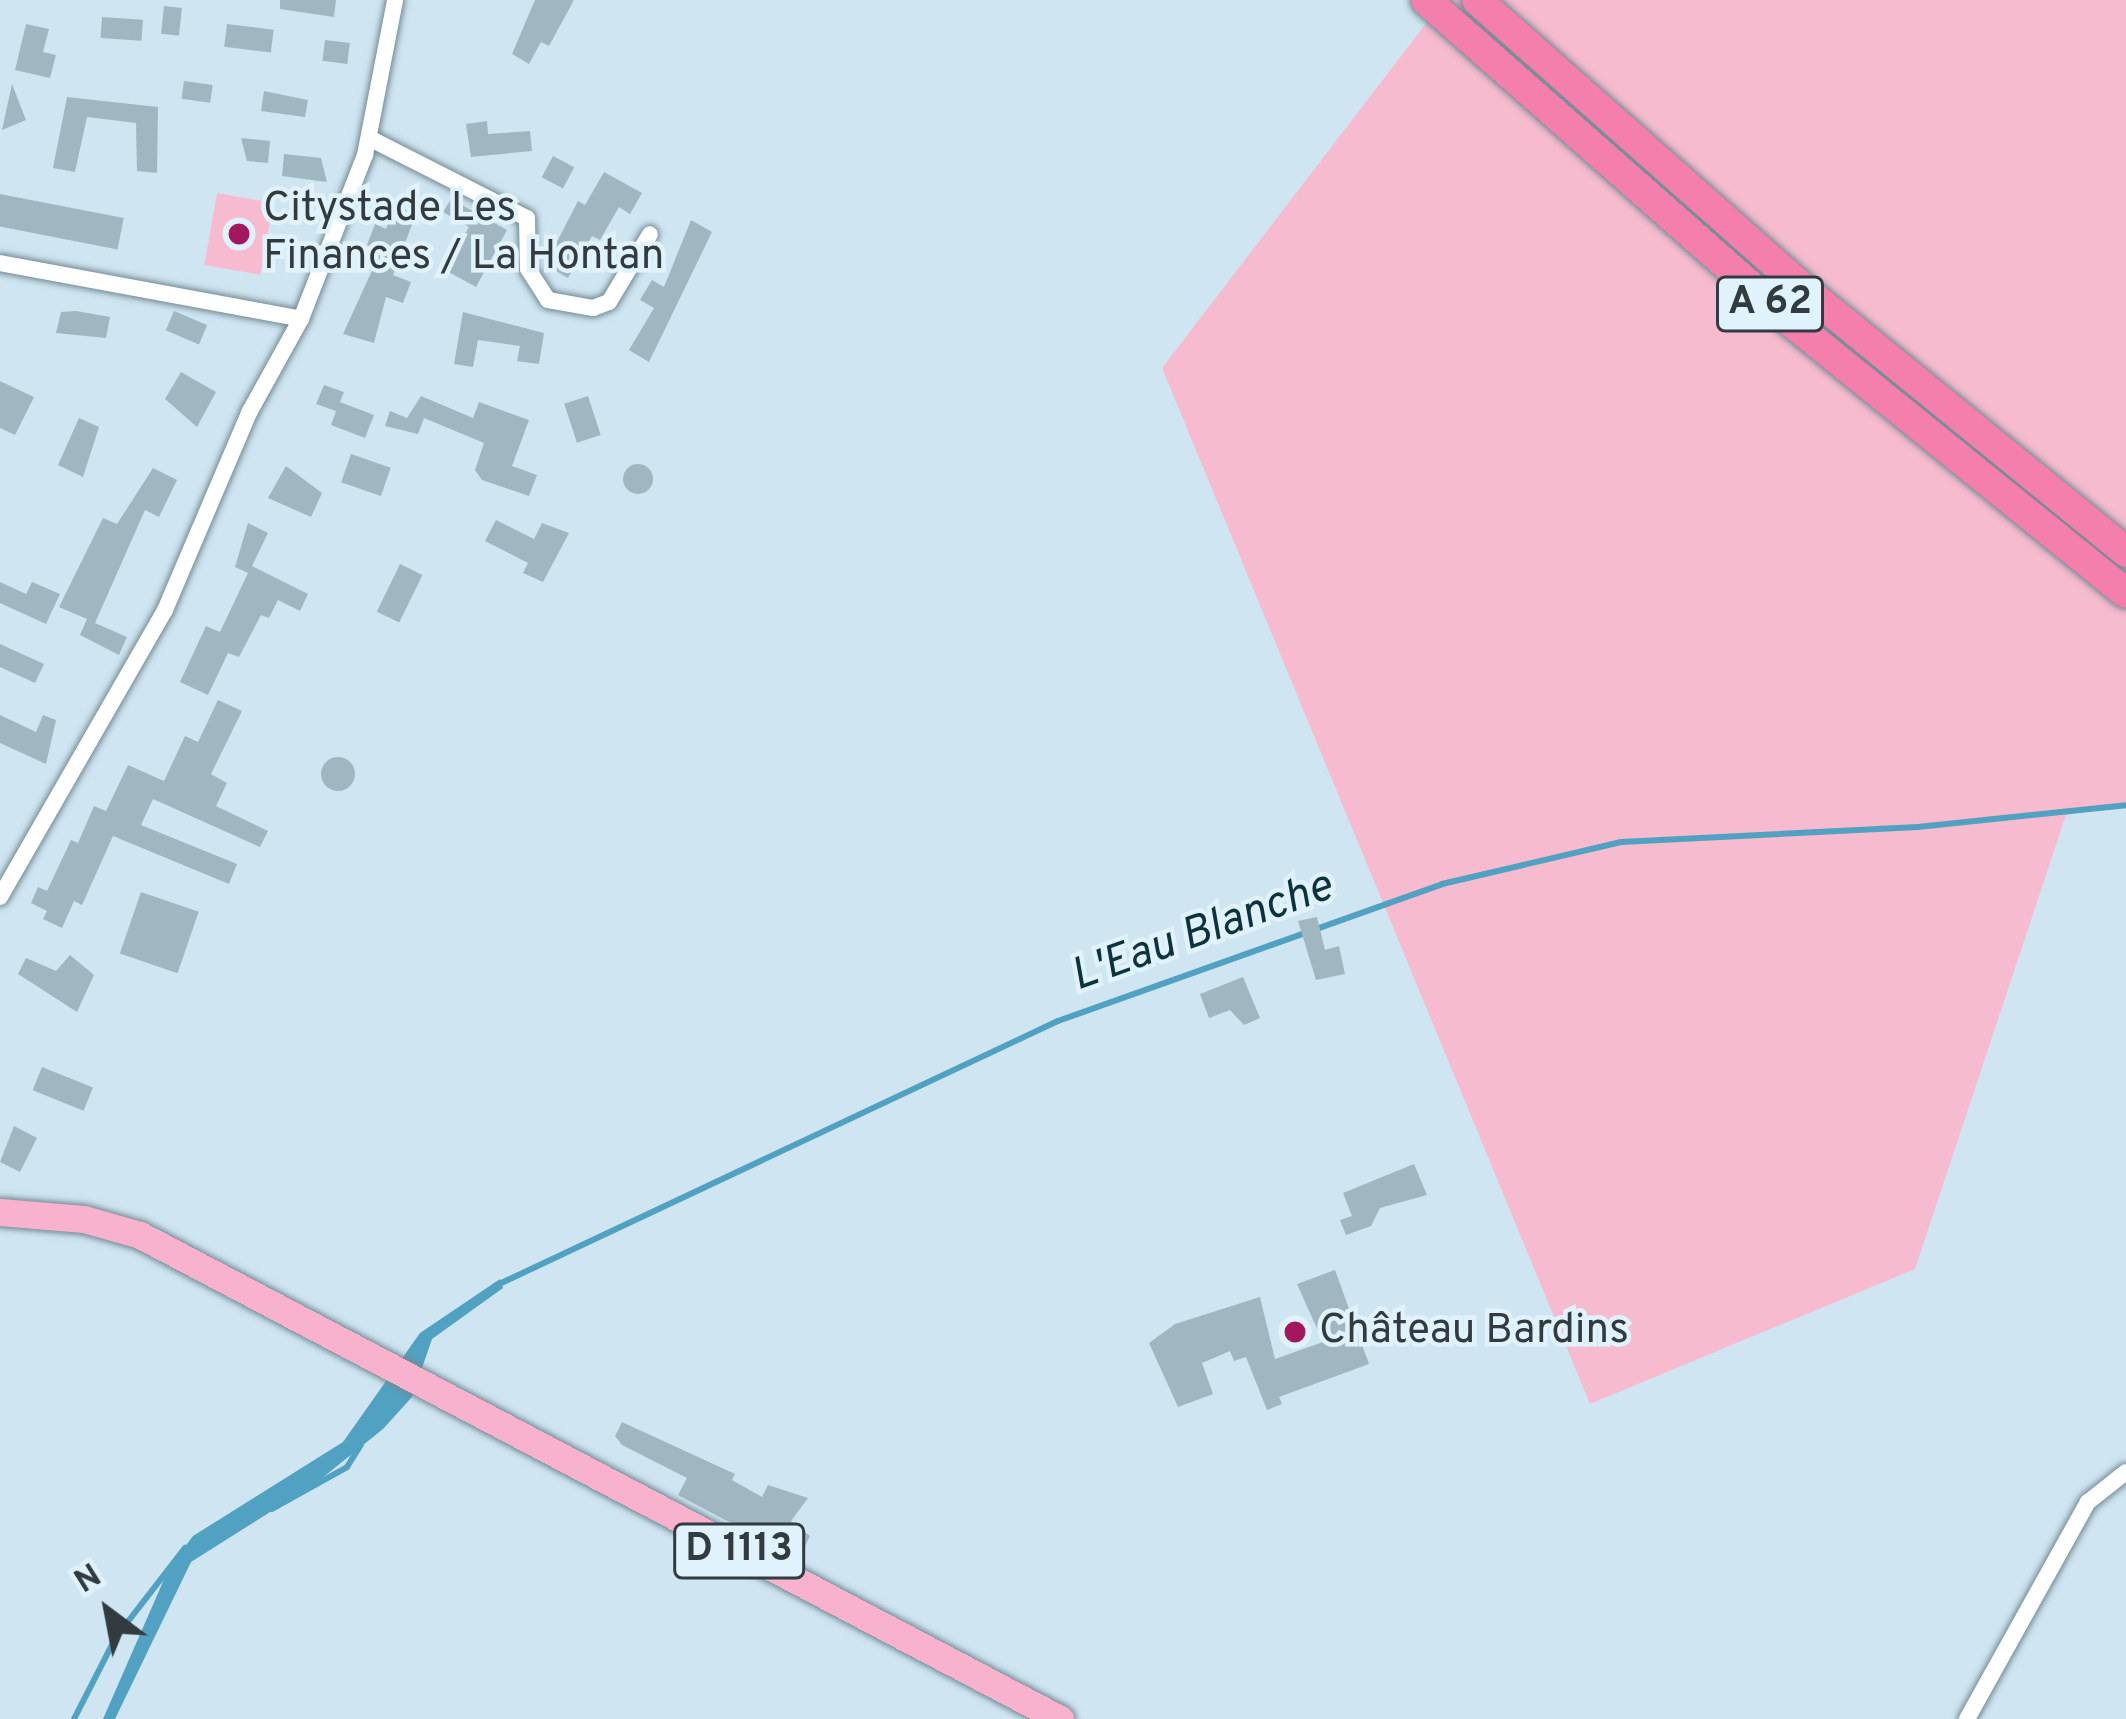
<!DOCTYPE html>
<meta charset="utf-8">
<style>
body{margin:0}
#map{position:relative;width:2126px;height:1719px;overflow:hidden;background:#cfe6f2;font-family:Overpass,sans-serif}
div>[style]{position:absolute}
.green>*{inset:0;background:#f7bbcf;transform-origin:0 0}
.water>*{inset:0;background:#51a1c2}
.stream>*{height:6px;margin:-3px;padding:0 3px;transform-origin:3px;border-radius:3px;background:#51a1c2}
.building>*{inset:0;background:#a0b7c2;transform-origin:0 0}
.round{border-radius:50%}
.roads{filter:drop-shadow(0 0 3px #748a94) drop-shadow(0 0 3px #748a94)}
.street>*{height:16px;margin:-8px;padding:0 8px;transform-origin:8px;border-radius:8px;background:#fff}
.primary>*{height:27px;margin:-13.5px;padding:0 13.5px;transform-origin:13.5px;border-radius:13.5px;background:#f8b2cd}
.highway>*{height:30px;margin:-15px;padding:0 15px;transform-origin:15px;border-radius:15px;background:#f47eac}
.dots>*{width:33px;height:33px;translate:-50% -50%;box-sizing:border-box;border:6px solid #e0f3fc;border-radius:50%}
span{translate:-50% -50%;white-space:nowrap;text-align:center;line-height:1.15;-webkit-text-stroke:9px #e0f3fc;paint-order:stroke}
.shield-label span{padding:3px 9px;background:#e0f3fc;border:3px solid;border-radius:9px;-webkit-text-stroke-width:0}
.shield-label{font-size:39px;color:#323b3f;font-weight:700}
.poi-label{font-size:42px;color:#323b3f}
.left{translate:0 -50%;text-align:left}
.water-label{font-size:45px;color:#0c3240;font-style:italic}
.north{position:absolute;left:48px;top:1551px;width:120px;height:120px;-webkit-text-stroke:9px #e0f3fc;paint-order:stroke;rotate:328deg;font-size:33px;font-weight:700;line-height:48px;text-align:center;color:#323b3f}
.north::after{content:'';display:block;margin:auto;width:42px;height:54px;background:#323b3f;clip-path:polygon(50% 0,100% 100%,50% 72%,0 100%)}
</style>
<div id="map">
<div class="green">
<div style="clip-path:polygon(1444px 0,2126px 0,2126px 805px,2066px 815px,1915px 1269px,1590px 1404px,1162px 368px)"></div>
<div style="left:217px;top:193px;width:57px;height:73px;rotate:10deg"></div>
</div>
<div class="water">
<div style="clip-path:polygon(500px 1279px,503px 1288px,432px 1339px,412px 1397px,383px 1429px,316px 1483px,191px 1562px,115px 1719px,103px 1719px,169px 1568px,193px 1536px,343px 1442px,420px 1333px)"></div>
</div>
<div class="stream">
<div style="left:495px;top:1286px;width:622px;rotate:-25.21deg"></div>
<div style="left:1058px;top:1021px;width:408px;rotate:-19.6deg"></div>
<div style="left:1442px;top:884px;width:184px;rotate:-13.2deg"></div>
<div style="left:1621px;top:842px;width:297px;rotate:-2.9deg"></div>
<div style="left:1918px;top:827px;width:209px;rotate:-6deg"></div>
<div style="left:272px;top:1509px;width:86px;rotate:-29.2deg"></div>
<div style="left:347px;top:1467px;width:26px;rotate:-58deg"></div>
<div style="left:74px;top:1719px;width:92px;rotate:-62.9deg"></div>
<div style="left:116px;top:1637px;width:113px;rotate:-52.2deg"></div>
</div>
<div class="building">
<div style="clip-path:polygon(280px 0,336px 0,334px 17px,280px 9px)"></div>
<div style="clip-path:polygon(535px 0,574px 0,549px 46px,541px 42px,529px 64px,512px 54px)"></div>
<div style="left:164px;top:6px;width:18px;height:28px;rotate:6deg"></div>
<div style="left:102px;top:17px;width:41px;height:21px;rotate:4deg"></div>
<div style="clip-path:polygon(26px 24px,49px 29px,43px 52px,56px 55px,50px 78px,15px 70px)"></div>
<div style="left:227px;top:24px;width:47px;height:23px;rotate:7deg"></div>
<div style="left:325px;top:40px;width:25px;height:21px;rotate:7deg"></div>
<div style="left:184px;top:81px;width:29px;height:18px;rotate:8deg"></div>
<div style="clip-path:polygon(12px 84px,26px 120px,2px 130px)"></div>
<div style="clip-path:polygon(264px 91px,308px 100px,305px 117px,261px 111px)"></div>
<div style="clip-path:polygon(67px 97px,158px 107px,157px 173px,137px 171px,136px 123px,87px 117px,75px 172px,53px 168px)"></div>
<div style="clip-path:polygon(487px 121px,488px 134px,530px 131px,532px 151px,471px 157px,466px 124px)"></div>
<div style="clip-path:polygon(241px 138px,270px 141px,268px 163px,247px 161px)"></div>
<div style="clip-path:polygon(284px 154px,321px 158px,327px 182px,282px 176px)"></div>
<div style="left:553px;top:156px;width:24px;height:24px;rotate:28deg"></div>
<div style="clip-path:polygon(604px 172px,642px 193px,630px 214px,619px 207px,600px 240px,592px 236px,568px 278px,545px 265px,578px 201px,585px 205px)"></div>
<div style="left:0;top:194px;width:126px;height:32px;rotate:11deg"></div>
<div style="clip-path:polygon(451px 199px,507px 230px,476px 287px,445px 270px,469px 227px,443px 212px)"></div>
<div style="clip-path:polygon(395px 205px,416px 214px,393px 275px,411px 282px,403px 303px,386px 297px,374px 343px,343px 334px,381px 251px,367px 245px,375px 224px,386px 229px)"></div>
<div style="clip-path:polygon(691px 220px,712px 232px,649px 362px,629px 350px,654px 308px,640px 300px,652px 280px,664px 287px)"></div>
<div style="clip-path:polygon(76px 311px,110px 317px,106px 338px,56px 333px,61px 312px)"></div>
<div style="left:174px;top:311px;width:36px;height:21px;rotate:23deg"></div>
<div style="clip-path:polygon(463px 312px,544px 333px,539px 364px,517px 361px,520px 346px,478px 340px,473px 367px,454px 364px)"></div>
<div style="clip-path:polygon(181px 372px,216px 392px,197px 427px,165px 399px)"></div>
<div style="clip-path:polygon(0 381px,34px 397px,15px 435px,0 428px)"></div>
<div style="clip-path:polygon(324px 385px,344px 392px,340px 402px,374px 415px,365px 438px,331px 425px,336px 411px,316px 404px)"></div>
<div style="clip-path:polygon(421px 396px,473px 418px,479px 402px,529px 420px,512px 466px,537px 475px,529px 496px,482px 480px,475px 470px,484px 443px,424px 418px,418px 434px,385px 426px,390px 411px,407px 418px)"></div>
<div style="left:588px;top:396px;width:41px;height:25px;rotate:72deg"></div>
<div style="clip-path:polygon(79px 418px,99px 427px,83px 477px,58px 465px)"></div>
<div style="left:351px;top:454px;width:42px;height:30px;rotate:19deg"></div>
<div class="round" style="left:623px;top:464px;width:30px;height:30px"></div>
<div style="clip-path:polygon(286px 466px,322px 493px,311px 517px,268px 498px)"></div>
<div style="clip-path:polygon(153px 468px,177px 480px,159px 517px,145px 510px,95px 623px,127px 637px,119px 655px,80px 635px,87px 619px,59px 607px,103px 518px,117px 524px)"></div>
<div style="clip-path:polygon(496px 520px,534px 539px,542px 523px,569px 533px,543px 582px,523px 573px,528px 563px,485px 541px)"></div>
<div style="clip-path:polygon(248px 523px,268px 533px,252px 566px,308px 594px,300px 611px,278px 600px,269px 618px,261px 615px,239px 657px,228px 653px,208px 695px,180px 682px,206px 626px,220px 632px,248px 573px,235px 567px)"></div>
<div style="left:400px;top:564px;width:25px;height:53px;rotate:26deg"></div>
<div style="clip-path:polygon(0 582px,26px 594px,32px 582px,60px 594px,46px 624px,0 603px)"></div>
<div style="clip-path:polygon(0 644px,44px 664px,35px 683px,0 667px)"></div>
<div style="clip-path:polygon(218px 700px,242px 711px,211px 774px,227px 783px,216px 806px,268px 831px,260px 847px,153px 799px,141px 825px,237px 864px,229px 884px,113px 836px,82px 905px,74px 901px,62px 928px,43px 919px,47px 911px,31px 903px,38px 887px,47px 891px,71px 840px,78px 843px,94px 806px,106px 811px,128px 765px,164px 781px,185px 736px,198px 742px)"></div>
<div style="clip-path:polygon(0 715px,36px 732px,43px 715px,56px 720px,46px 764px,0 743px)"></div>
<div class="round" style="left:321px;top:757px;width:34px;height:34px"></div>
<div style="left:141px;top:892px;width:61px;height:65px;rotate:19deg"></div>
<div style="clip-path:polygon(1317px 917px,1325px 950px,1339px 946px,1345px 974px,1316px 980px,1298px 921px)"></div>
<div style="clip-path:polygon(70px 955px,94px 975px,77px 1012px,18px 974px,26px 958px,56px 971px)"></div>
<div style="clip-path:polygon(1243px 977px,1260px 1018px,1244px 1025px,1230px 1010px,1209px 1018px,1200px 994px)"></div>
<div style="left:42px;top:1067px;width:55px;height:25px;rotate:22deg"></div>
<div style="clip-path:polygon(14px 1126px,37px 1138px,20px 1172px,0 1162px)"></div>
<div style="clip-path:polygon(1414px 1164px,1427px 1195px,1380px 1208px,1371px 1226px,1346px 1235px,1340px 1220px,1352px 1216px,1343px 1193px)"></div>
<div style="clip-path:polygon(1335px 1270px,1369px 1364px,1279px 1397px,1282px 1404px,1267px 1410px,1246px 1357px,1234px 1361px,1230px 1351px,1202px 1363px,1213px 1394px,1178px 1407px,1149px 1343px,1175px 1324px,1260px 1297px,1275px 1359px,1323px 1342px,1297px 1284px)"></div>
<div style="clip-path:polygon(622px 1422px,735px 1474px,732px 1480px,762px 1497px,768px 1485px,808px 1498px,791px 1521px,810px 1536px,802px 1552px,794px 1556px,678px 1495px,687px 1478px,622px 1445px,615px 1436px)"></div>
</div>
<div class="roads">
<div class="street">
<div style="left:369px;top:138px;width:177px;rotate:26.9deg"></div>
<div style="left:527px;top:218px;width:51px;rotate:88.9deg"></div>
<div style="left:528px;top:269px;width:37px;rotate:57deg"></div>
<div style="left:548px;top:300px;width:46px;rotate:10.1deg"></div>
<div style="left:593px;top:308px;width:17px;rotate:-21deg"></div>
<div style="left:609px;top:302px;width:79px;rotate:-58.9deg"></div>
<div style="left:0;top:263px;width:306px;rotate:10.5deg"></div>
<div style="left:0;top:897px;width:331px;rotate:-60.1deg"></div>
<div style="left:165px;top:610px;width:216px;rotate:-66.9deg"></div>
<div style="left:250px;top:411px;width:105px;rotate:-61deg"></div>
<div style="left:301px;top:319px;width:176px;rotate:-68.7deg"></div>
<div style="left:365px;top:155px;width:158px;rotate:-79deg"></div>
<div style="left:1967px;top:1719px;width:248px;rotate:-60.9deg"></div>
<div style="left:2088px;top:1502px;width:48px;rotate:-38.3deg"></div>
</div>
<div class="primary">
<div style="left:0;top:1212px;width:84px;rotate:4.8deg"></div>
<div style="left:84px;top:1219px;width:58px;rotate:15.9deg"></div>
<div style="left:140px;top:1235px;width:1040px;rotate:27.75deg"></div>
</div>
<div class="highway">
<div style="left:1426px;top:0;width:485px;rotate:41.4deg"></div>
<div style="left:1790px;top:321px;width:432px;rotate:39deg"></div>
<div style="left:1477px;top:0;width:446px;rotate:41.5deg"></div>
<div style="left:1811px;top:295px;width:407px;rotate:39.2deg"></div>
</div>
</div>
<div class="dots">
<div style="left:239px;top:234px;background:#a3175e"></div>
<div style="left:1295px;top:1332px;background:#a3175e"></div>
</div>
<div class="shield-label">
<span style="left:1770px;top:304px">A 62</span>
<span style="left:739px;top:1551px">D 1113</span>
</div>
<div class="poi-label">
<span class="left" style="left:263px;top:234px">Citystade Les<br>Finances / La Hontan</span>
<span class="left" style="left:1319px;top:1332px">Château Bardins</span>
</div>
<div class="water-label">
<span style="left:1202px;top:933px;rotate:-20deg">L'Eau Blanche</span>
</div>
<div class="north">N</div>
</div>
